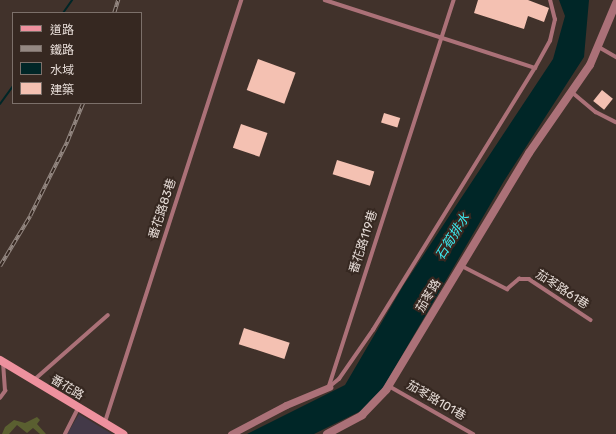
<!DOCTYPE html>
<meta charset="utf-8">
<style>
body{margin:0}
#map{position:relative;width:616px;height:434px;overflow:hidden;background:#41322b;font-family:Rubik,"Noto Sans TC",sans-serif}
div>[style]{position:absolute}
.industrial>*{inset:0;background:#433948}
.green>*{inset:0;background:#5a5f30}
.water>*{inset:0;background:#002627}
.stream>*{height:2px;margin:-1px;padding:0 1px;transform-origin:1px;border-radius:1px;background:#002627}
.building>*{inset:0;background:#f4c1b2;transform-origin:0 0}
.service>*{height:3.5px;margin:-1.75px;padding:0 1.75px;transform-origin:1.75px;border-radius:1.75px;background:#ab7178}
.minor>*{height:7px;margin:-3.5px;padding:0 3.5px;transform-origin:3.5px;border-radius:3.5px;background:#ab7178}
.tertiary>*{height:8px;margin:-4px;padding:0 4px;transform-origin:4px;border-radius:4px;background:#ab7178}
.secondary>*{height:8px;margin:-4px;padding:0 4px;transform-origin:4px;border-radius:4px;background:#ee919e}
.rail>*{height:3.5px;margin-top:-1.75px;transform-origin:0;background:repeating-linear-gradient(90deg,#362821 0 6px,#948882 0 12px);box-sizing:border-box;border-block:1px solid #948882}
span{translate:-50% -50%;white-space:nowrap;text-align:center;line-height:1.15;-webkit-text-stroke:4px #362821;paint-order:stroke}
.street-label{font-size:12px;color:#e6dcd7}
.water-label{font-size:13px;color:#3cebf0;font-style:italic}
.legend{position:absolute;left:12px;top:12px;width:130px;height:92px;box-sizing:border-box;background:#362821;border:1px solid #7c706a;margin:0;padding:5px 7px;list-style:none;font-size:12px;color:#e6dcd7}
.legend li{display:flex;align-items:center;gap:8px;height:20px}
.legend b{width:20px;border:1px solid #7c706a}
</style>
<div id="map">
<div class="industrial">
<div style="clip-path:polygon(79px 414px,112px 434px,67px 434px)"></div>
</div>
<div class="green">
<div style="clip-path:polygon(37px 417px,40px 420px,37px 424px,46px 434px,40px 434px,33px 428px,27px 433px,17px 425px,9px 434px,2px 434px,5px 427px,14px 420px,25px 423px)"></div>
</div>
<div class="water">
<div style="clip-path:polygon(559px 0,589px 0,584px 57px,504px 181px,373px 405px,314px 434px,247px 434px,345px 385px,403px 286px,553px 59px,565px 16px)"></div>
</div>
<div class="stream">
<div style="left:63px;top:13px;width:16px;rotate:-55deg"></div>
<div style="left:0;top:104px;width:22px;rotate:-54deg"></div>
</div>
<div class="building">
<div style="clip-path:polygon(478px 0,528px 0,549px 8px,544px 22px,528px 16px,524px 29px,474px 13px)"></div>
<div style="left:258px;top:59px;width:40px;height:33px;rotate:20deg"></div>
<div style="left:602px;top:90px;width:14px;height:14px;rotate:39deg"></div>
<div style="left:384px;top:113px;width:17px;height:10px;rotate:17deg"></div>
<div style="left:241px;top:124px;width:28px;height:25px;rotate:19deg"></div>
<div style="left:337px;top:160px;width:39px;height:15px;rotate:17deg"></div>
<div style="left:244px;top:328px;width:48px;height:17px;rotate:18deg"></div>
</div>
<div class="service">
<div style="left:325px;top:0;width:221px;rotate:17.9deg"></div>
<div style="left:599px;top:47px;width:20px;rotate:30deg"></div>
<div style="left:572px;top:92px;width:31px;rotate:40deg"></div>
<div style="left:596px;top:112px;width:22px;rotate:27deg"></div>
<div style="left:462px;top:266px;width:51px;rotate:27.1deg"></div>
<div style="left:507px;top:289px;width:16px;rotate:-40deg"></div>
<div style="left:519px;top:279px;width:10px"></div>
<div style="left:529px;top:279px;width:74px;rotate:33.5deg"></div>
<div style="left:34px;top:380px;width:98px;rotate:-41.3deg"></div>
<div style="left:329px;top:386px;width:406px;rotate:-72.1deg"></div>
<div style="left:389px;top:386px;width:97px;rotate:29.7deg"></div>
<div style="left:329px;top:387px;width:13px;rotate:-39deg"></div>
<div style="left:339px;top:379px;width:60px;rotate:-55.2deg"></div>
<div style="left:373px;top:330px;width:308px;rotate:-58.3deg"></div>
<div style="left:535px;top:68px;width:31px;rotate:-61deg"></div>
<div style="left:550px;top:41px;width:22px;rotate:-77deg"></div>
<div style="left:555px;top:20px;width:21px;rotate:-104deg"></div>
<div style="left:0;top:398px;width:9px;rotate:-54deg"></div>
<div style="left:5px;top:391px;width:28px;rotate:-94deg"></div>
<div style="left:105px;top:422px;width:443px;rotate:-72.1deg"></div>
<div style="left:65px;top:434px;width:28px;rotate:-63deg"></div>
</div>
<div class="minor">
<div style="left:231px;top:434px;width:62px;rotate:-27.8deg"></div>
<div style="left:286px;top:405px;width:47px;rotate:-22.7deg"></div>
</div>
<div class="tertiary">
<div style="left:327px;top:434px;width:40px;rotate:-28deg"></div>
<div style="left:362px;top:415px;width:35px;rotate:-46deg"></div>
<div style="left:386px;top:390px;width:277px;rotate:-58.9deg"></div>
<div style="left:529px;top:153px;width:107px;rotate:-55.3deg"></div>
<div style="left:590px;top:65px;width:67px;rotate:-67.2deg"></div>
</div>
<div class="secondary">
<div style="left:0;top:360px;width:144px;rotate:31deg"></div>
</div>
<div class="rail">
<div style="left:114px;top:13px;width:14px;rotate:-73deg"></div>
<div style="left:0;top:266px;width:58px;rotate:-59deg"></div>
<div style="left:30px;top:216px;width:83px;rotate:-63.4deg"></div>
<div style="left:67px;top:142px;width:42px;rotate:-67.7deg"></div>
</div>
<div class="street-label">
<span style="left:163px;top:209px;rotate:-72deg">番花路83巷</span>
<span style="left:364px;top:242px;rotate:-72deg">番花路119巷</span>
<span style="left:562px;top:290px;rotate:33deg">茄苳路61巷</span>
<span style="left:429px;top:296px;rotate:-59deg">茄苳路</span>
<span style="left:67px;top:388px;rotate:31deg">番花路</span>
<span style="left:436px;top:401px;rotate:30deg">茄苳路101巷</span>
</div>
<div class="water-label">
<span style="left:453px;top:237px;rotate:-58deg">石筍排水</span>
</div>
<ul class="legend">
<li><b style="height:5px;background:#ee919e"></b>道路</li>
<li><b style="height:5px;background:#948882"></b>鐵路</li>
<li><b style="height:11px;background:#002627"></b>水域</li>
<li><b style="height:11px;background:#f4c1b2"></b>建築</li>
</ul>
</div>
